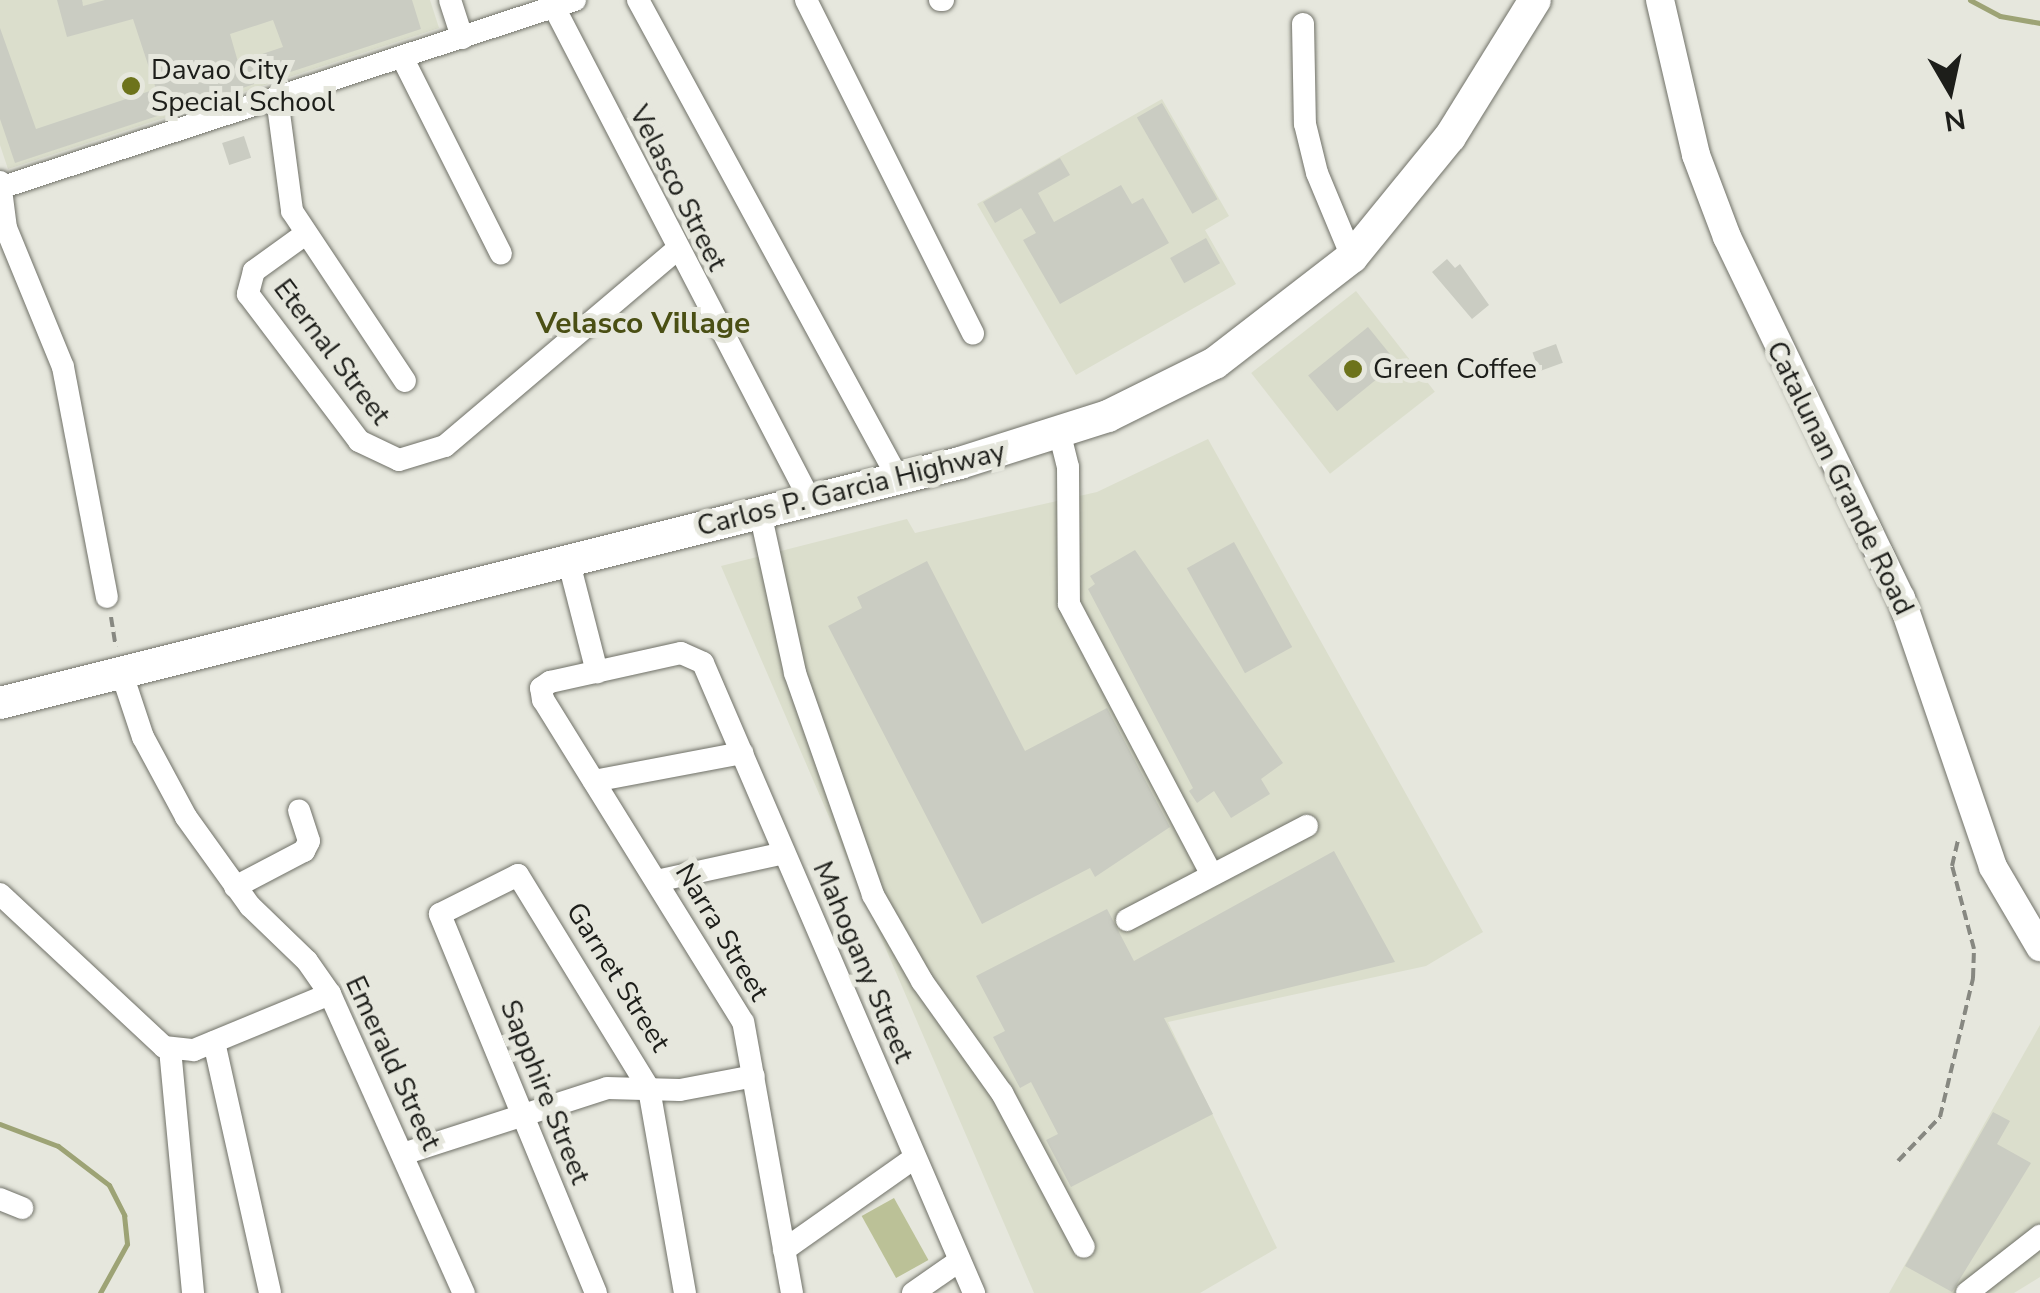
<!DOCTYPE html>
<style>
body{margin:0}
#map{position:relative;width:2040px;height:1293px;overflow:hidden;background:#e6e7dd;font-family:"Nunito Sans",sans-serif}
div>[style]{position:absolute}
.built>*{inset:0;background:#dbdecc;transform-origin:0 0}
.green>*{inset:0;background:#bbc197;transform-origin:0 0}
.stream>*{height:5px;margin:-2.5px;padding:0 2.5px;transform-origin:2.5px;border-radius:2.5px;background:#9da375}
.building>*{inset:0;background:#caccc2;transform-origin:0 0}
.path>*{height:4px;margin-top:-2px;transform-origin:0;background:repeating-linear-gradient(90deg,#878881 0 10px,transparent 0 15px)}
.roads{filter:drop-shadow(0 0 2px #707168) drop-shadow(0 0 2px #707168)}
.minor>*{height:22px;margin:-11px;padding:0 11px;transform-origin:11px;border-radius:11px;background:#fff}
.major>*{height:28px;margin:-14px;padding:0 14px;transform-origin:14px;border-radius:14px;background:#fff}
.highway>*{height:32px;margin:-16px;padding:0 16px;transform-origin:16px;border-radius:16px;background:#fff}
.dots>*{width:28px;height:28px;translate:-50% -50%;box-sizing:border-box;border:5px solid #e6e7dd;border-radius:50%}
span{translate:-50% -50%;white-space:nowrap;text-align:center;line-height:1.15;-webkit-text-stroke:10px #e6e7dd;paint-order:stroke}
.poi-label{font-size:28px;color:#1d1e1a}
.left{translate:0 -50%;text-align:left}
.street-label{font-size:28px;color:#1d1e1a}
.neighbourhood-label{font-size:30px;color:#4a4f14;font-weight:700}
.north{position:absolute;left:1900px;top:40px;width:100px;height:100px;-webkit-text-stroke:8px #e6e7dd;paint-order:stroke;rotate:171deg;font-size:28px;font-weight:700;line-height:40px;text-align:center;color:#1d1e1a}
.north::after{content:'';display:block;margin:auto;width:35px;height:45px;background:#1d1e1a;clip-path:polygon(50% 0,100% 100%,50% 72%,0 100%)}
</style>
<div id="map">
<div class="built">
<div style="clip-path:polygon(0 0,430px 0,439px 28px,8px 169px,0 145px)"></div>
<div style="clip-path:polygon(1162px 99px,1229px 216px,1205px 230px,1236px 284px,1076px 375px,977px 204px)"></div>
<div style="left:1356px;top:291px;width:128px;height:133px;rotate:52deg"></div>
<div style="clip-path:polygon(1208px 439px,1483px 932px,1426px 966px,1168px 1022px,1277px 1248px,1200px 1293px,1034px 1293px,721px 566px,907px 519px,915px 533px,1097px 492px)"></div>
<div style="clip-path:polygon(2040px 1025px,2040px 1277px,2014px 1293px,1889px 1293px)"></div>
</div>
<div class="green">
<div style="left:894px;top:1198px;width:71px;height:37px;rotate:61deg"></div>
</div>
<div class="stream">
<div style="left:1970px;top:0;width:34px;rotate:28deg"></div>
<div style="left:2000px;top:16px;width:41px;rotate:9.9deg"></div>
<div style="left:0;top:1124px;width:62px;rotate:20.8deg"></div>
<div style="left:58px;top:1146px;width:64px;rotate:37.4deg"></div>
<div style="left:109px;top:1185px;width:34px;rotate:63deg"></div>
<div style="left:124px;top:1215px;width:29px;rotate:84deg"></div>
<div style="left:127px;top:1244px;width:56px;rotate:118.9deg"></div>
</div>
<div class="building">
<div style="clip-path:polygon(evenodd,57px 0,82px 0,83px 6px,105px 0,412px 0,421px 29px,15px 163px,0 119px,0 28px,36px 129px,156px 89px,133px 19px,67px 37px,57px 0,273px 20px,283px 47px,238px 62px,230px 34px,273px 20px)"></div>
<div style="left:1162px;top:103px;width:111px;height:29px;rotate:60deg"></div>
<div style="left:244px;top:136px;width:23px;height:23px;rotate:72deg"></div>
<div style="clip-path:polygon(1060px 158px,1070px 175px,1038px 193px,1054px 222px,1121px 185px,1132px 204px,1143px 198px,1169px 243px,1060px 304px,1023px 240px,1036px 233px,1021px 208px,995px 223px,983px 202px)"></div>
<div style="left:1206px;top:238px;width:29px;height:41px;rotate:61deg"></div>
<div style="clip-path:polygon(1447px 259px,1455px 268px,1460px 264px,1489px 305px,1472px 319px,1432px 272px)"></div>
<div style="left:1368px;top:327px;width:46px;height:77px;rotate:51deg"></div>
<div style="left:1556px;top:344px;width:20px;height:25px;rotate:70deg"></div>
<div style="left:1234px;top:542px;width:120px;height:54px;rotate:61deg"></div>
<div style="clip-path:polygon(1135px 550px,1283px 763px,1261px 779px,1270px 794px,1231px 818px,1214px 791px,1197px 803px,1189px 791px,1193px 788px,1088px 589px,1095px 584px,1090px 576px)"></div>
<div style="clip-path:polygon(927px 561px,1025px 751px,1107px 708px,1170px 827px,1095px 877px,1090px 868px,982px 924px,828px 626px,862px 608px,857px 597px)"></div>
<div style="clip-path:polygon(1334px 851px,1395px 962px,1164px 1018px,1213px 1114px,1071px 1187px,1046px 1140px,1058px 1134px,1031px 1082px,1020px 1088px,993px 1037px,1005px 1031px,976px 976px,1107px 909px,1134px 961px)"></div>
<div style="clip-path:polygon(1993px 1112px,2010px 1121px,1997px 1144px,2031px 1163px,1952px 1292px,1905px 1266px)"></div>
</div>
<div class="path">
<div style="left:111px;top:617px;width:30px;rotate:81deg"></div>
<div style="left:1898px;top:1161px;width:61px;rotate:-46.3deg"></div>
<div style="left:1940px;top:1117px;width:143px;rotate:-76.6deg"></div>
<div style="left:1973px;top:978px;width:29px;rotate:-88deg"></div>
<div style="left:1974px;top:949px;width:86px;rotate:-104.8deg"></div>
<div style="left:1952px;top:866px;width:27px;rotate:-77deg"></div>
</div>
<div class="roads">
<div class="minor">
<div style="left:450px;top:0;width:40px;rotate:72deg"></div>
<div style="left:638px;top:0;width:544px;rotate:61.46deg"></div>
<div style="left:806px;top:0;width:373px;rotate:63.4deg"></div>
<div style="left:940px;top:0;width:3px"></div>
<div style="left:554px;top:7px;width:556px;rotate:62.56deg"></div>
<div style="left:1303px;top:24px;width:100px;rotate:88.9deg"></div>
<div style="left:1305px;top:124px;width:50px;rotate:76.2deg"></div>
<div style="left:1317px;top:173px;width:91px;rotate:67.4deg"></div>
<div style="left:402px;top:57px;width:220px;rotate:63.3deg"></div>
<div style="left:277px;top:98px;width:114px;rotate:82.4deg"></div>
<div style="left:292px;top:211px;width:204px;rotate:56.4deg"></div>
<div style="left:0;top:182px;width:46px;rotate:82.6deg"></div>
<div style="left:6px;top:228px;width:150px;rotate:67.7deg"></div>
<div style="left:63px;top:367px;width:234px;rotate:79.2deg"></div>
<div style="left:0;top:188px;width:605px;rotate:-18.11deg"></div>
<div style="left:304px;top:235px;width:62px;rotate:144.2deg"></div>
<div style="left:254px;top:271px;width:24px;rotate:105deg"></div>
<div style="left:248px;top:294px;width:184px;rotate:52.9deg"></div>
<div style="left:359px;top:441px;width:44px;rotate:25.4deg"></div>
<div style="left:399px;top:460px;width:48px;rotate:-16.9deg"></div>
<div style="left:445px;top:446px;width:303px;rotate:-40.3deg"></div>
<div style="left:1060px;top:435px;width:33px;rotate:76deg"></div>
<div style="left:1068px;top:467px;width:137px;rotate:89.6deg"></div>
<div style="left:1069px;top:604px;width:306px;rotate:62.2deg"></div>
<div style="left:760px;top:512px;width:165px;rotate:77.7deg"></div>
<div style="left:795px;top:673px;width:235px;rotate:70.6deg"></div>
<div style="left:873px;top:895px;width:99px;rotate:60.3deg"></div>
<div style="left:922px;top:981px;width:138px;rotate:54.5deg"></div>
<div style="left:1002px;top:1093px;width:174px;rotate:62deg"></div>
<div style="left:568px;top:559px;width:117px;rotate:75.6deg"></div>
<div style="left:121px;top:671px;width:70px;rotate:71.6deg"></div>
<div style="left:143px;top:737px;width:91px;rotate:61.7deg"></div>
<div style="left:186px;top:817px;width:110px;rotate:54.3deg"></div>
<div style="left:250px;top:906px;width:79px;rotate:44deg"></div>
<div style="left:307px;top:961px;width:40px;rotate:55.1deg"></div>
<div style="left:330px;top:994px;width:328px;rotate:65.9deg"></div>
<div style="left:594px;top:781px;width:151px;rotate:-10.7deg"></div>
<div style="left:657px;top:881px;width:130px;rotate:-12.4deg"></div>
<div style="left:235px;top:887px;width:78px;rotate:-27.6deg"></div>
<div style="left:304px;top:851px;width:11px;rotate:-63deg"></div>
<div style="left:309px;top:841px;width:32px;rotate:-108deg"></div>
<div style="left:0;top:894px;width:224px;rotate:43deg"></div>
<div style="left:164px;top:1047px;width:30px;rotate:6deg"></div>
<div style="left:194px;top:1050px;width:147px;rotate:-22.4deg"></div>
<div style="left:1127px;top:920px;width:203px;rotate:-27.6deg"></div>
<div style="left:214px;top:1042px;width:257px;rotate:77.4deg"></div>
<div style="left:170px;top:1049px;width:245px;rotate:84.6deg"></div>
<div style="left:403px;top:1154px;width:214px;rotate:-17.9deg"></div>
<div style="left:607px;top:1088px;width:73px;rotate:1.6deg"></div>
<div style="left:680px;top:1090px;width:75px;rotate:-10.7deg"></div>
<div style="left:0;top:1199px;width:24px;rotate:22deg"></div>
<div style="left:784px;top:1250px;width:158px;rotate:-35.2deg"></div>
<div style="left:596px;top:1293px;width:410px;rotate:-112.4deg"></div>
<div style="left:440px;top:914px;width:87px;rotate:-26.6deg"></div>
<div style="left:518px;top:875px;width:251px;rotate:58.5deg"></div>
<div style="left:649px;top:1089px;width:207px;rotate:80deg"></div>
<div style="left:792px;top:1293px;width:275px;rotate:-100.2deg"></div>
<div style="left:743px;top:1022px;width:379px;rotate:-121.8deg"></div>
<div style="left:543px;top:700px;width:12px;rotate:-99deg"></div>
<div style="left:541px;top:688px;width:11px;rotate:-34deg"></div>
<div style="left:550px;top:682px;width:134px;rotate:-12.5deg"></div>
<div style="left:681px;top:653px;width:24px;rotate:24deg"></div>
<div style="left:703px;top:663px;width:686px;rotate:66.72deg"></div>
<div style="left:913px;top:1293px;width:56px;rotate:-34.8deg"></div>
<div style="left:1967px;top:1293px;width:93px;rotate:-38deg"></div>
</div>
<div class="major">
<div style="left:1660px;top:0;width:159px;rotate:76.9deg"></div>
<div style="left:1696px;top:155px;width:88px;rotate:69.3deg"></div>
<div style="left:1727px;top:237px;width:401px;rotate:64.3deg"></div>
<div style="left:1901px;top:598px;width:284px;rotate:71.1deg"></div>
<div style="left:1993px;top:867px;width:93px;rotate:59.6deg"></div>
</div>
<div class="highway">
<div style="left:0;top:703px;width:990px;rotate:-14.04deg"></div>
<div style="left:960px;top:463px;width:155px;rotate:-17.6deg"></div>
<div style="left:1108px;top:416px;width:119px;rotate:-26.4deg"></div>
<div style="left:1215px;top:363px;width:173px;rotate:-37.7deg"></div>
<div style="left:1352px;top:257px;width:155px;rotate:-50.8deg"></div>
<div style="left:1450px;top:137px;width:161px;rotate:-58.2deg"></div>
</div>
</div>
<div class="dots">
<div style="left:131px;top:86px;background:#6d731b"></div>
<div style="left:1353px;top:369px;background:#6d731b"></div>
</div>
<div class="poi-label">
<span class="left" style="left:151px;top:86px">Davao City<br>Special School</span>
<span class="left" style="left:1373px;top:369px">Green Coffee</span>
</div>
<div class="street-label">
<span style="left:678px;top:188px;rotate:63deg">Velasco Street</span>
<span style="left:332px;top:352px;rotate:53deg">Eternal Street</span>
<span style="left:1840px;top:478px;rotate:64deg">Catalunan Grande Road</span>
<span style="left:851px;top:489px;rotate:-14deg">Carlos P. Garcia Highway</span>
<span style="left:722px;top:932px;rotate:59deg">Narra Street</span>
<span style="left:863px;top:962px;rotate:67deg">Mahogany Street</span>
<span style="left:618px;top:977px;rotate:58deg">Garnet Street</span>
<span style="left:393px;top:1063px;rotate:65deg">Emerald Street</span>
<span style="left:545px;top:1092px;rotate:68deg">Sapphire Street</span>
</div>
<div class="neighbourhood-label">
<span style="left:643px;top:324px">Velasco Village</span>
</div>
<div class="north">N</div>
</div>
